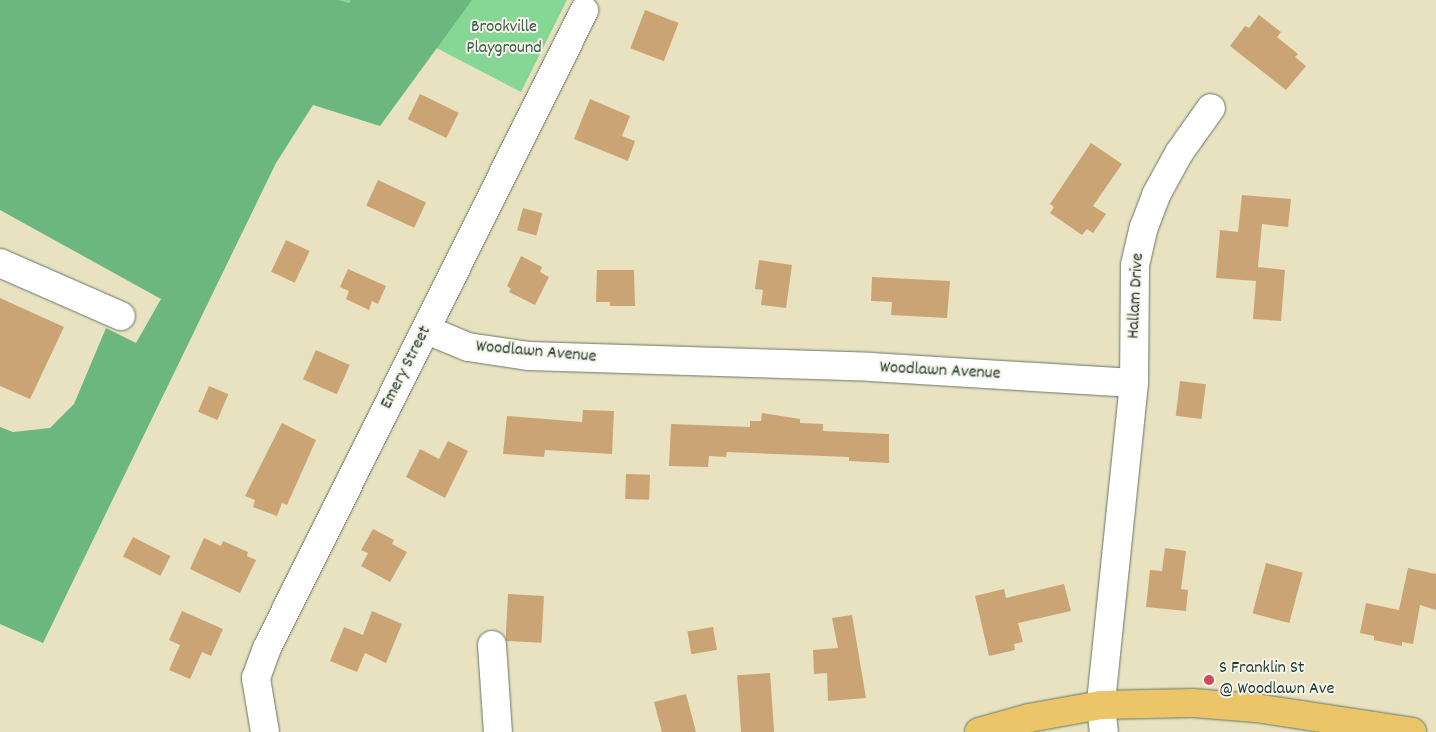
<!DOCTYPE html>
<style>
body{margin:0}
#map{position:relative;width:1436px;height:732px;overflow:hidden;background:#e8e2c1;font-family:Dekko,sans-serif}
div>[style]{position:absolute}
.green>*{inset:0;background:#86d696}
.forest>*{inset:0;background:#6cb77f}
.building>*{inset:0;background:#caa474;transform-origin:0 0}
.roads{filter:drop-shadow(0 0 1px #657765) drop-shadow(0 0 1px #657765)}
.minor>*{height:28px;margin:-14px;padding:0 14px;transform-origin:14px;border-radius:14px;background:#fff}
.major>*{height:28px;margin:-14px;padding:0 14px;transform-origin:14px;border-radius:14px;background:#edc569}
.dots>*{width:14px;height:14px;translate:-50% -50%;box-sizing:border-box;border:2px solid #f7f3e8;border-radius:50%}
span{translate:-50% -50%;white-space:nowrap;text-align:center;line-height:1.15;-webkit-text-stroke:4px #f7f3e8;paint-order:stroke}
.park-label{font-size:18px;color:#345c48}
.street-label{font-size:18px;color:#1f3d34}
.poi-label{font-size:18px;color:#1f3d34}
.left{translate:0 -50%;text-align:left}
</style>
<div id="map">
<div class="green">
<div style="clip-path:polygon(122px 0,567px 0,521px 92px,350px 3px)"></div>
</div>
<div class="forest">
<div style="clip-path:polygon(0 0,338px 0,349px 3px,351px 0,472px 0,380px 126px,313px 105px,276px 163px,43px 643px,0 624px,0 427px,13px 432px,50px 428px,74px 404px,106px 328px,136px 343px,161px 299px,0 210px)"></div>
</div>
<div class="building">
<div style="left:645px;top:10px;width:36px;height:41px;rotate:21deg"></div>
<div style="clip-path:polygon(1259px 15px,1281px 32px,1277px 37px,1298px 54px,1295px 57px,1306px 66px,1286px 90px,1230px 46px,1245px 26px,1249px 28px)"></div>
<div style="left:420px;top:94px;width:43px;height:28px;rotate:26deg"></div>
<div style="clip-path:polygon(590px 99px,630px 116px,622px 136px,635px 141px,628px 161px,574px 139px)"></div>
<div style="clip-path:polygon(1091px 143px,1122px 164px,1093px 206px,1106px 214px,1093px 233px,1087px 229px,1082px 235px,1050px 213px,1054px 207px,1050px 204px)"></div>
<div style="left:378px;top:180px;width:53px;height:28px;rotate:25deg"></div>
<div style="clip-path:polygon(1242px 195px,1291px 199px,1288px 227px,1262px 224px,1258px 267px,1285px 270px,1281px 321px,1253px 319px,1256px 281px,1216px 278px,1220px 230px,1238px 232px)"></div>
<div style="left:523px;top:208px;width:20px;height:23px;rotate:15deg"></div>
<div style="left:286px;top:240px;width:26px;height:35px;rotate:25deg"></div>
<div style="clip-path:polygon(521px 256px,542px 267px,540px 272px,549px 277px,535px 305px,509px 292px,511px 289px,507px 286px)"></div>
<div style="clip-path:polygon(759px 260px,792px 265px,786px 308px,761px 305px,763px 290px,755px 289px)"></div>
<div style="clip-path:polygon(348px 269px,386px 286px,378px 304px,372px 301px,369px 310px,346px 299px,349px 291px,340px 287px)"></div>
<div style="clip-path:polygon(597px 270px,634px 270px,635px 306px,610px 306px,610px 302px,596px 302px)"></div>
<div style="clip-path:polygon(872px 277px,950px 281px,947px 318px,891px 315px,892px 302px,871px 301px)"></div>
<div style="clip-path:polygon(0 298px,64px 327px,30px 399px,0 386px)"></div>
<div style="left:316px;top:350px;width:37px;height:32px;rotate:24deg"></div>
<div style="left:1180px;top:381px;width:26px;height:35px;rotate:7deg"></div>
<div style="left:209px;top:386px;width:21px;height:28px;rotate:23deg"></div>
<div style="clip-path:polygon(583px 410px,614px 411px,612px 454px,545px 450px,544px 457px,503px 454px,507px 416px,582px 422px)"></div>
<div style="clip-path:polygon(762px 413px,800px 419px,800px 423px,823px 424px,823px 431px,889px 434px,889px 463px,849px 461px,849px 457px,727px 452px,726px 457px,709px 456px,708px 467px,669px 466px,671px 424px,750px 427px,750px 421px,761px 421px)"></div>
<div style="clip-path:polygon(282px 423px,316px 440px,287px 505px,282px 503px,277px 516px,253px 507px,255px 500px,245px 496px)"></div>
<div style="clip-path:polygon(448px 441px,468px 451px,445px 498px,406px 477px,420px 449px,439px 459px)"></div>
<div style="left:626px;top:474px;width:24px;height:25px;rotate:2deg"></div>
<div style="clip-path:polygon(373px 529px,394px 540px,392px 544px,407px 552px,390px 582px,361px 566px,368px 553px,361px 550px)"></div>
<div style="left:133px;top:537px;width:42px;height:22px;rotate:27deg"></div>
<div style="clip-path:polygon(204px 538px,221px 546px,223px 541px,248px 552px,247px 556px,256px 560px,240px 593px,190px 569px)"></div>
<div style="clip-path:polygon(1165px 548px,1186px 551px,1181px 589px,1188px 590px,1186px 611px,1146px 607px,1150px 570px,1162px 571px)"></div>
<div style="left:1266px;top:563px;width:38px;height:52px;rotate:15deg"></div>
<div style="clip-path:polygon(1408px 568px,1436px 574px,1436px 610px,1420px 605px,1413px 644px,1402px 642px,1402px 646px,1374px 640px,1374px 636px,1360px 633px,1366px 603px,1399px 610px)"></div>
<div style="clip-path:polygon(1064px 584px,1071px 611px,1018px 623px,1023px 642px,1014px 644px,1015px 650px,989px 656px,975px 596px,1004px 589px,1006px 598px)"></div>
<div style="left:508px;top:594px;width:36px;height:47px;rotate:3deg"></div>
<div style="clip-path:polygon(182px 611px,223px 629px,211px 656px,202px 652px,190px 679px,169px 670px,180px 645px,169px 640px)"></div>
<div style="clip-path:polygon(372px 611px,402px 624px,386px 663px,365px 653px,357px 672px,330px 661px,344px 627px,363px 635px)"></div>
<div style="clip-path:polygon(852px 615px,866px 698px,828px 701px,827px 673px,814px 674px,813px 650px,838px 648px,832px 618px)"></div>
<div style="left:713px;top:627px;width:23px;height:26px;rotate:80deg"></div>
<div style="left:770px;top:673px;width:59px;height:33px;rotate:86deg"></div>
<div style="clip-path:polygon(686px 694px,696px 732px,662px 732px,654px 702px)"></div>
</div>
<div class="roads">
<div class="minor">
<div style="left:0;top:263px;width:132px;rotate:23.7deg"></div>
<div style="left:427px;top:330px;width:44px;rotate:22.5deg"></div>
<div style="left:468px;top:347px;width:62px;rotate:8.4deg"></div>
<div style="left:529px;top:356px;width:342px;rotate:1.8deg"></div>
<div style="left:871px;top:367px;width:263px;rotate:3.5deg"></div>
<div style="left:1134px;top:383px;width:324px;rotate:95.9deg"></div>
<div style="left:1101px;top:705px;width:27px;rotate:84deg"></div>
<div style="left:1134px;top:383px;width:118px;rotate:-89.5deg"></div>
<div style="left:1135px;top:265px;width:39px;rotate:-77deg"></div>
<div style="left:1144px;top:227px;width:34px;rotate:-69deg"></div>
<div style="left:1156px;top:195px;width:48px;rotate:-61.3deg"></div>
<div style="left:1179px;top:153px;width:55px;rotate:-54.6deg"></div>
<div style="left:492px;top:645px;width:87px;rotate:86.1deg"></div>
<div style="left:265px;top:732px;width:55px;rotate:-99.5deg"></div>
<div style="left:256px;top:678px;width:32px;rotate:-70deg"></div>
<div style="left:267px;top:648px;width:712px;rotate:-63.54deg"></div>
</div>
<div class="major">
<div style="left:979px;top:732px;width:52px;rotate:-15.6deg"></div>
<div style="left:1029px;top:718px;width:73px;rotate:-10.2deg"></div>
<div style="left:1101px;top:705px;width:92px;rotate:-1.2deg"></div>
<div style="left:1193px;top:703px;width:63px;rotate:4.5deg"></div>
<div style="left:1256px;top:708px;width:158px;rotate:8.7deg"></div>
</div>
</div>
<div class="dots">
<div style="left:1209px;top:680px;background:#d1495b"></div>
</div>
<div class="park-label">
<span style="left:504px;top:39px">Brookville<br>Playground</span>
</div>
<div class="street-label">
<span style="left:1137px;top:296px;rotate:-87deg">Hallam Drive</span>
<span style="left:536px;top:353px;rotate:5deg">Woodlawn Avenue</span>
<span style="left:407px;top:368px;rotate:-63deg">Emery Street</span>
<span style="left:940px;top:372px;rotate:3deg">Woodlawn Avenue</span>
</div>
<div class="poi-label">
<span class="left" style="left:1219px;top:680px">S Franklin St<br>@ Woodlawn Ave</span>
</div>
</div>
